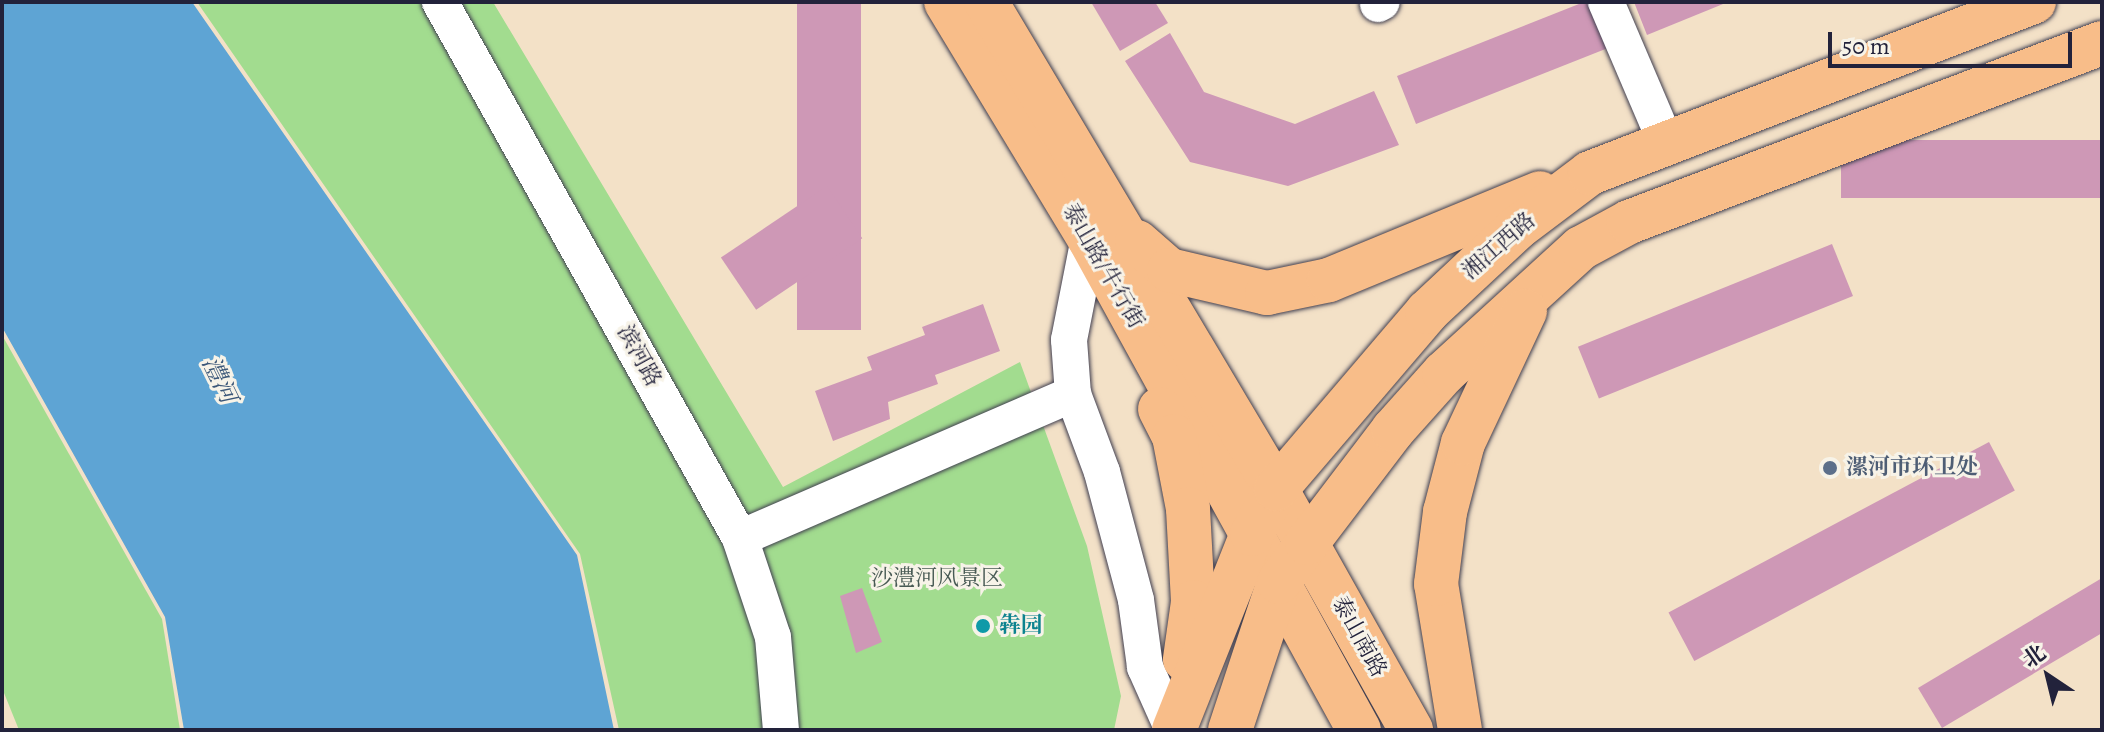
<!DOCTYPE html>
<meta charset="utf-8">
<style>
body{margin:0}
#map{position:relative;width:2104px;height:732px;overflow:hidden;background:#f3e1c7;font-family:Alegreya,"Noto Serif SC",serif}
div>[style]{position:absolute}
.green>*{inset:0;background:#a2dc8f}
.water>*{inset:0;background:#5ea4d4}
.building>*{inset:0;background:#ce98b6;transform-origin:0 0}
.roads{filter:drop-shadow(0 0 2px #413f50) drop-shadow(0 0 2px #413f50)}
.minor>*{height:36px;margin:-18px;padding:0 18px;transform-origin:18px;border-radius:18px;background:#fff}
.major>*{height:44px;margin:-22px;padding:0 22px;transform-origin:22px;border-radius:22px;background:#f8bd89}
.dots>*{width:22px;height:22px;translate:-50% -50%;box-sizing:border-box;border:4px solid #f7f3e8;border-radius:50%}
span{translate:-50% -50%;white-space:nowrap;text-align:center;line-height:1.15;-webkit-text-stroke:6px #f7f3e8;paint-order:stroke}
.street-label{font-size:22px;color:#22223b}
.service-label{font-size:22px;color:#4e5e75;font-weight:700}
.left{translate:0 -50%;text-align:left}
.park-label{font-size:22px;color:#485a54}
.culture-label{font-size:22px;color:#0d838f;font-weight:700}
.water-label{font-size:24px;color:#3a5678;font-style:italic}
.frame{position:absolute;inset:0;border:4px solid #22223b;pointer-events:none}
.north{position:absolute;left:2008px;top:636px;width:80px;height:80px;-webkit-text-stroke:6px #f7f3e8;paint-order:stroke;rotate:325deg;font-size:22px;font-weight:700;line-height:32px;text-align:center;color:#22223b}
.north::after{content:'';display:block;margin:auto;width:28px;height:36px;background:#22223b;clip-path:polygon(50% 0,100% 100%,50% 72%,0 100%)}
.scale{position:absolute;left:1828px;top:32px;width:244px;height:36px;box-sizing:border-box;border:4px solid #22223b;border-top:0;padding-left:10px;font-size:24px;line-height:28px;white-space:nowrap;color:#22223b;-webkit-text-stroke:6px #f7f3e8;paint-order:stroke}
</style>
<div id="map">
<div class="green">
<div style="clip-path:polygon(197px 2px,493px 2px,783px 487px,1020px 362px,1087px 546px,1121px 696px,1114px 730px,619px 730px,580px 554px)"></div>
<div style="clip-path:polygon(2px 335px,162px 619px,180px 730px,19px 730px,2px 688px)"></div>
</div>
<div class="water">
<div style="clip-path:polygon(2px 2px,192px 2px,577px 555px,614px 730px,184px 730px,165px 617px,2px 327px)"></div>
</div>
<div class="building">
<div style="left:797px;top:2px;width:64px;height:328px"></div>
<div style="clip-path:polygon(1091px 2px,1155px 2px,1168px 23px,1120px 51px)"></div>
<div style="clip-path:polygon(1584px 2px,1590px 2px,1608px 48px,1416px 124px,1397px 76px)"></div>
<div style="clip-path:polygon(1634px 2px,1728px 2px,1647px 35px)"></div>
<div style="clip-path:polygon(1170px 33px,1204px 92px,1295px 124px,1374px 91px,1399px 145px,1288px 186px,1190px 162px,1125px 61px)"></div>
<div style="left:2102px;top:140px;width:58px;height:261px;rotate:90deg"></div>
<div style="left:827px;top:186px;width:63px;height:128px;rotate:56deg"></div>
<div style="left:1832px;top:244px;width:56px;height:274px;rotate:68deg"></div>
<div style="clip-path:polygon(983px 304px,1000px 351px,935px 375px,938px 384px,888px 402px,890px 419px,833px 441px,815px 391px,872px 370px,867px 357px,925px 335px,922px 327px)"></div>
<div style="left:1989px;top:442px;width:55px;height:363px;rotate:62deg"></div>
<div style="clip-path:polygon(2102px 578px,2102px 633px,1942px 728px,1918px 688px)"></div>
<div style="clip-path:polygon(862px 588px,882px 642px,856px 653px,840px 596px)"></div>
</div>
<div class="roads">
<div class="minor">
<div style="left:440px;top:2px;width:614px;rotate:60.76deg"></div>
<div style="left:740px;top:538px;width:104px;rotate:71.6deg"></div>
<div style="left:773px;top:637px;width:93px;rotate:85.1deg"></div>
<div style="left:1606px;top:2px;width:153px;rotate:66.9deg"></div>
<div style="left:1378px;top:4px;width:4px;rotate:-27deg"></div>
<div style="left:1089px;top:238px;width:104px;rotate:101.1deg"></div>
<div style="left:1069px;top:340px;width:54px;rotate:85.8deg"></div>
<div style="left:1073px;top:394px;width:83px;rotate:69.6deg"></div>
<div style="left:1102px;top:472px;width:132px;rotate:75.1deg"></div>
<div style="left:1136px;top:600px;width:68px;rotate:82.3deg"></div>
<div style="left:1145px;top:667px;width:69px;rotate:66deg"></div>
<div style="left:740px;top:538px;width:363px;rotate:-23.4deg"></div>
</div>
<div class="major">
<div style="left:946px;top:2px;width:276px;rotate:58.8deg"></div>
<div style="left:1089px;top:238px;width:561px;rotate:61.24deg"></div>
<div style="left:986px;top:2px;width:567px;rotate:59.23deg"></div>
<div style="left:1276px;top:489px;width:276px;rotate:60.7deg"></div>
<div style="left:1137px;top:242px;width:43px;rotate:41.2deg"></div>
<div style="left:1169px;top:270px;width:101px;rotate:13.2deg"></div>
<div style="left:1267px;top:293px;width:63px;rotate:-11.8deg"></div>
<div style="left:1329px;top:280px;width:228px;rotate:-22.4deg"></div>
<div style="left:1160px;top:409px;width:30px;rotate:63deg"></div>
<div style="left:1174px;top:436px;width:74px;rotate:79.1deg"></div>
<div style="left:1188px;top:509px;width:93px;rotate:86.9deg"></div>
<div style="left:1193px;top:602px;width:58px;rotate:98deg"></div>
<div style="left:1174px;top:730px;width:211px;rotate:-68.3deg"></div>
<div style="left:1252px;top:534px;width:51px;rotate:-61.9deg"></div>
<div style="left:1276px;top:489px;width:233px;rotate:-49.5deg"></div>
<div style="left:1427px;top:312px;width:123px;rotate:-43deg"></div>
<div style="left:1517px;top:228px;width:91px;rotate:-37deg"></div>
<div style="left:1590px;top:173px;width:476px;rotate:-21.1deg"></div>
<div style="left:1230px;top:730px;width:156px;rotate:-71.7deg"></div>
<div style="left:1279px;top:582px;width:48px;rotate:-54.3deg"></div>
<div style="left:1307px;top:543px;width:142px;rotate:-52.7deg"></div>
<div style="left:1393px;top:430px;width:76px;rotate:-48.2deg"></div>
<div style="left:1444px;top:373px;width:185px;rotate:-42.4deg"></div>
<div style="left:1581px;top:248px;width:55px;rotate:-28.4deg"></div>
<div style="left:1629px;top:222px;width:506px;rotate:-20.73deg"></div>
<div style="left:1460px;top:730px;width:148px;rotate:-99.3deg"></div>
<div style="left:1436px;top:584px;width:73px;rotate:-82.9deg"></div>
<div style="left:1445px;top:512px;width:71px;rotate:-75.4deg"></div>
<div style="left:1463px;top:443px;width:146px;rotate:-64.8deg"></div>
</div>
</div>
<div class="dots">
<div style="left:1830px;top:468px;background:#5c6f8a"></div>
<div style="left:983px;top:626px;background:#0f9aa8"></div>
</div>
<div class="street-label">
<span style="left:1499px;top:246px;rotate:-41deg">湘江西路</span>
<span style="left:1103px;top:266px;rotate:60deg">泰山路/牛行街</span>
<span style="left:639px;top:356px;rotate:61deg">滨河路</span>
<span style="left:1359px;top:637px;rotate:61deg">泰山南路</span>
</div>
<div class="service-label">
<span class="left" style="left:1846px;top:468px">漯河市环卫处</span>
</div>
<div class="park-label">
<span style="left:937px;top:579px">沙澧河风景区</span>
</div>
<div class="culture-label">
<span class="left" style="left:999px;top:626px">犇园</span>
</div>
<div class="water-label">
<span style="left:219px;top:380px;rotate:64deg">澧河</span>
</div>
<div class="frame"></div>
<div class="north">北</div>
<div class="scale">50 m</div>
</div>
